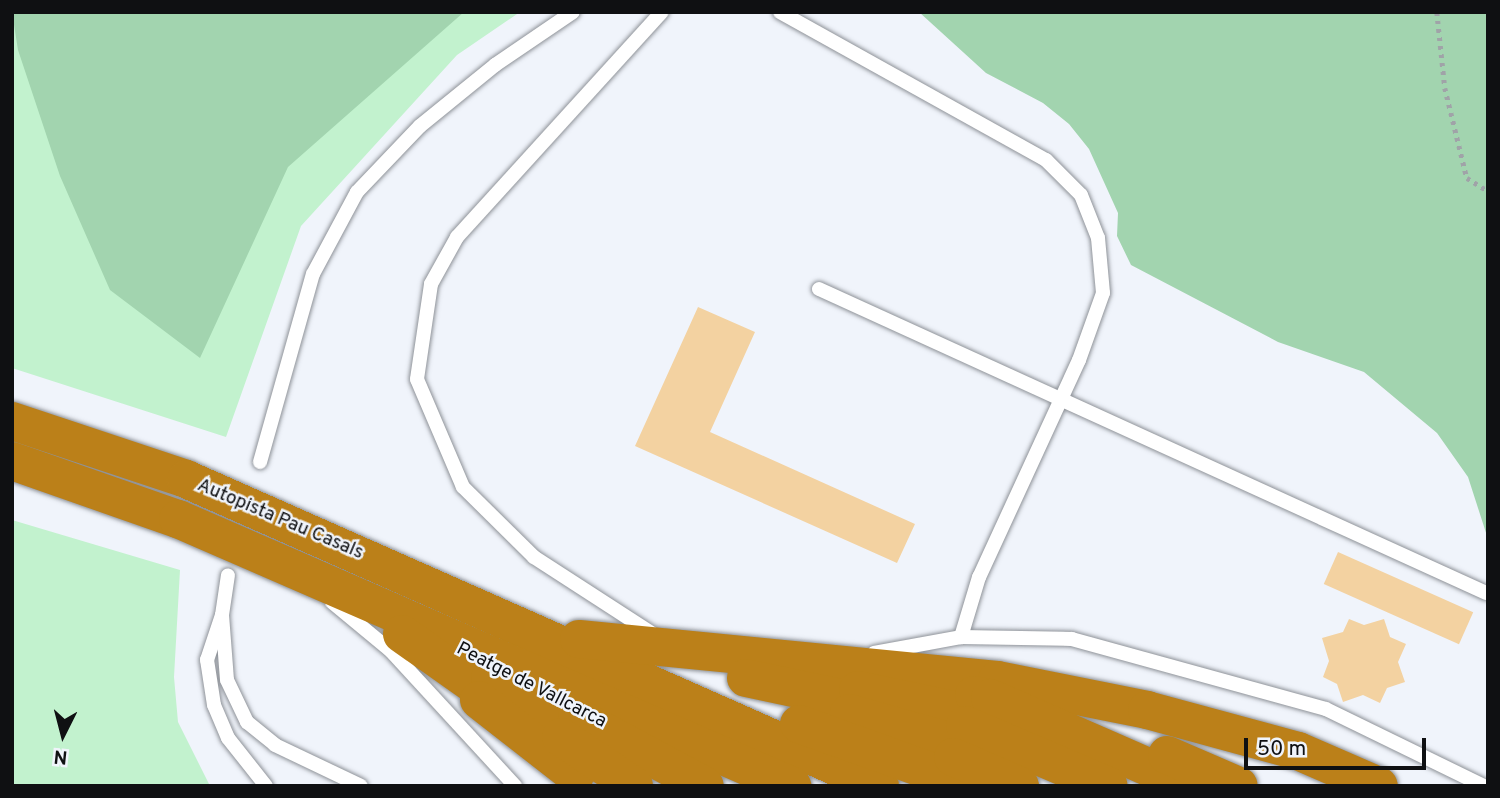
<!DOCTYPE html>
<style>
body{margin:0}
#map{position:relative;width:1500px;height:798px;overflow:hidden;background:#f0f4fb;font-family:Overpass,sans-serif}
div>[style]{position:absolute}
.green>*{inset:0;background:#c2f2ce}
.forest>*{inset:0;background:#a2d4af}
.building>*{inset:0;background:#f3d2a1;transform-origin:0 0}
.path>*{height:4.5px;margin-top:-2.25px;transform-origin:0;background:repeating-linear-gradient(90deg,#a0a3a8 0 3.5px,transparent 0 8.5px)}
.roads{filter:drop-shadow(0 0 2px #8e9298) drop-shadow(0 0 2px #8e9298)}
.service>*{height:14px;margin:-7px;padding:0 7px;transform-origin:7px;border-radius:7px;background:#fff}
.motorway>*{height:38px;margin:-19px;padding:0 19px;transform-origin:19px;border-radius:19px;background:#bb8019}
span{translate:-50% -50%;white-space:nowrap;text-align:center;line-height:1.15;-webkit-text-stroke:5px #f0f4fb;paint-order:stroke}
.street-label{font-size:19px;color:#0f1012}
.frame{position:absolute;inset:0;border:14px solid #0f1012;pointer-events:none}
.north{position:absolute;left:28px;top:700px;width:70px;height:70px;-webkit-text-stroke:5px #f0f4fb;paint-order:stroke;rotate:186deg;font-size:19px;font-weight:700;line-height:28px;text-align:center;color:#0f1012}
.north::after{content:'';display:block;margin:auto;width:24px;height:32px;background:#0f1012;clip-path:polygon(50% 0,100% 100%,50% 72%,0 100%)}
.scale{position:absolute;left:1244px;top:738px;width:182px;height:32px;box-sizing:border-box;border:4px solid #0f1012;border-top:0;padding-left:9px;font-size:21px;line-height:24px;white-space:nowrap;color:#0f1012;-webkit-text-stroke:5px #f0f4fb;paint-order:stroke}
</style>
<div id="map">
<div class="green">
<div style="clip-path:polygon(12px 12px,520px 12px,457px 55px,301px 226px,226px 437px,12px 368px)"></div>
<div style="clip-path:polygon(12px 520px,180px 570px,174px 677px,178px 722px,210px 786px,12px 786px)"></div>
</div>
<div class="forest">
<div style="clip-path:polygon(12px 12px,464px 12px,288px 167px,200px 358px,110px 290px,60px 176px,18px 50px)"></div>
<div style="clip-path:polygon(919px 12px,1488px 12px,1488px 539px,1468px 477px,1437px 433px,1364px 372px,1278px 342px,1131px 265px,1117px 236px,1118px 213px,1089px 149px,1069px 124px,1043px 103px,986px 73px)"></div>
</div>
<div class="building">
<div style="clip-path:polygon(698px 307px,755px 332px,710px 432px,915px 524px,897px 563px,635px 446px)"></div>
<div style="left:1338px;top:552px;width:148px;height:35px;rotate:24deg"></div>
<div style="clip-path:polygon(1349px 619px,1364px 625px,1384px 619px,1390px 637px,1406px 644px,1398px 662px,1405px 682px,1387px 688px,1380px 703px,1363px 695px,1343px 702px,1337px 684px,1323px 677px,1329px 661px,1322px 638px,1343px 632px)"></div>
</div>
<div class="path">
<div style="left:1437px;top:12px;width:76px;rotate:84deg"></div>
<div style="left:1445px;top:88px;width:93px;rotate:76.3deg"></div>
<div style="left:1467px;top:178px;width:25px;rotate:32deg"></div>
</div>
<div class="roads">
<div class="service">
<div style="left:780px;top:12px;width:304px;rotate:29.1deg"></div>
<div style="left:1046px;top:160px;width:49px;rotate:45deg"></div>
<div style="left:1081px;top:195px;width:46px;rotate:68.4deg"></div>
<div style="left:1098px;top:238px;width:55px;rotate:84.8deg"></div>
<div style="left:1103px;top:293px;width:71px;rotate:109.7deg"></div>
<div style="left:1079px;top:360px;width:239px;rotate:114.7deg"></div>
<div style="left:979px;top:577px;width:63px;rotate:106.7deg"></div>
<div style="left:819px;top:289px;width:733px;rotate:24.5deg"></div>
<div style="left:260px;top:462px;width:195px;rotate:-74.3deg"></div>
<div style="left:313px;top:274px;width:93px;rotate:-61.8deg"></div>
<div style="left:357px;top:192px;width:91px;rotate:-46.3deg"></div>
<div style="left:420px;top:126px;width:97px;rotate:-39.1deg"></div>
<div style="left:495px;top:65px;width:94px;rotate:-34.2deg"></div>
<div style="left:332px;top:602px;width:75px;rotate:39.6deg"></div>
<div style="left:390px;top:650px;width:185px;rotate:47.4deg"></div>
<div style="left:222px;top:615px;width:40px;rotate:-81.5deg"></div>
<div style="left:653px;top:634px;width:142px;rotate:-147.1deg"></div>
<div style="left:534px;top:557px;width:100px;rotate:-135.4deg"></div>
<div style="left:463px;top:487px;width:117px;rotate:-113.1deg"></div>
<div style="left:417px;top:379px;width:96px;rotate:-81.6deg"></div>
<div style="left:431px;top:284px;width:54px;rotate:-61deg"></div>
<div style="left:457px;top:237px;width:304px;rotate:-47.7deg"></div>
<div style="left:874px;top:653px;width:88px;rotate:-10.4deg"></div>
<div style="left:961px;top:637px;width:111px;rotate:1deg"></div>
<div style="left:1072px;top:639px;width:263px;rotate:15.4deg"></div>
<div style="left:1326px;top:709px;width:176px;rotate:26deg"></div>
<div style="left:266px;top:786px;width:61px;rotate:-128.4deg"></div>
<div style="left:228px;top:738px;width:36px;rotate:-113deg"></div>
<div style="left:214px;top:705px;width:46px;rotate:-98.8deg"></div>
<div style="left:207px;top:660px;width:47px;rotate:-71.6deg"></div>
<div style="left:222px;top:615px;width:65px;rotate:85.6deg"></div>
<div style="left:227px;top:680px;width:47px;rotate:64.5deg"></div>
<div style="left:247px;top:722px;width:36px;rotate:39deg"></div>
<div style="left:275px;top:745px;width:95px;rotate:25.5deg"></div>
</div>
<div class="motorway">
<div style="left:12px;top:421px;width:183px;rotate:18.4deg"></div>
<div style="left:186px;top:479px;width:759px;rotate:23.86deg"></div>
<div style="left:12px;top:461px;width:176px;rotate:19.3deg"></div>
<div style="left:178px;top:519px;width:670px;rotate:23.5deg"></div>
<div style="left:402px;top:634px;width:128px;rotate:35.2deg"></div>
<div style="left:579px;top:639px;width:420px;rotate:5.6deg"></div>
<div style="left:997px;top:680px;width:153px;rotate:11.3deg"></div>
<div style="left:1147px;top:710px;width:156px;rotate:15.2deg"></div>
<div style="left:1298px;top:751px;width:88px;rotate:23.4deg"></div>
<div style="left:490px;top:678px;width:122px;rotate:29.9deg"></div>
<div style="left:746px;top:678px;width:139px;rotate:12deg"></div>
<div style="left:858px;top:690px;width:146px;rotate:11.8deg"></div>
<div style="left:974px;top:695px;width:16px;rotate:11deg"></div>
<div style="left:990px;top:698px;width:219px;rotate:23.6deg"></div>
<div style="left:479px;top:700px;width:122px;rotate:38deg"></div>
<div style="left:849px;top:713px;width:147px;rotate:15.8deg"></div>
<div style="left:577px;top:717px;width:145px;rotate:28.3deg"></div>
<div style="left:799px;top:724px;width:184px;rotate:19.7deg"></div>
<div style="left:965px;top:725px;width:156px;rotate:23deg"></div>
<div style="left:561px;top:737px;width:88px;rotate:33.9deg"></div>
<div style="left:1167px;top:755px;width:78px;rotate:23.3deg"></div>
<div style="left:953px;top:757px;width:73px;rotate:23.4deg"></div>
</div>
</div>
<div class="street-label">
<span style="left:280px;top:520px;rotate:23deg">Autopista Pau Casals</span>
<span style="left:531px;top:686px;rotate:27deg">Peatge de Vallcarca</span>
</div>
<div class="frame"></div>
<div class="north">N</div>
<div class="scale">50 m</div>
</div>
